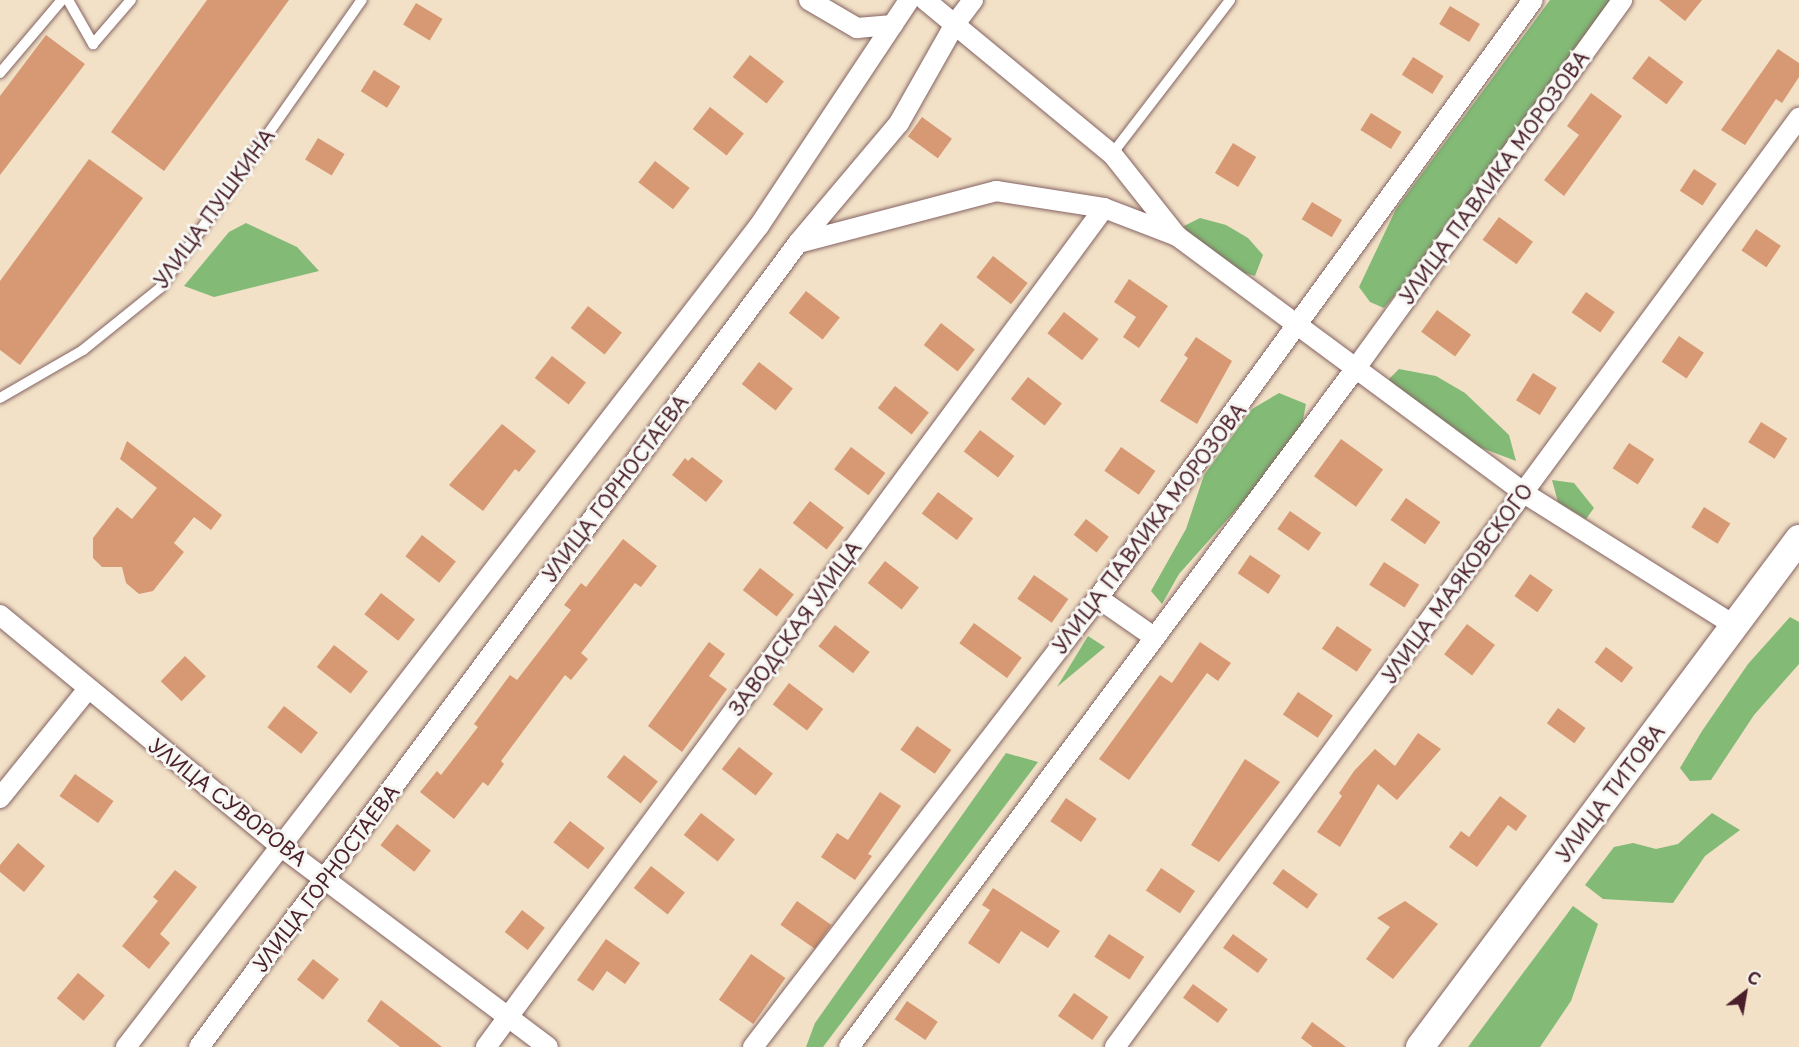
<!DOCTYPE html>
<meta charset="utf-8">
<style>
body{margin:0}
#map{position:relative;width:1799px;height:1047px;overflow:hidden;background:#f2e1c7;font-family:"Playpen Sans",sans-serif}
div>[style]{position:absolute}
.forest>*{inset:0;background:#82ba76}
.building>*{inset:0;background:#d69973;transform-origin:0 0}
.roads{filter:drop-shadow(0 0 2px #856362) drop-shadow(0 0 2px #856362)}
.service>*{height:10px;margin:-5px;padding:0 5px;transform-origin:5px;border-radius:5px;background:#fff}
.minor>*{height:20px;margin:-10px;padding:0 10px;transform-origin:10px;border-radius:10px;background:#fff}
.secondary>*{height:28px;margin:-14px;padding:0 14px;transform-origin:14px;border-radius:14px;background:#fff}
span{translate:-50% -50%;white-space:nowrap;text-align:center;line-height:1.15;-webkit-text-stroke:6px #f6f6f2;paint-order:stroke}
.street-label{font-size:20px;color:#4a1f2b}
.north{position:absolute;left:1715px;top:963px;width:60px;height:60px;-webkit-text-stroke:4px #f6f6f2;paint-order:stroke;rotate:31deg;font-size:16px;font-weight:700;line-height:24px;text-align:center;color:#4a1f2b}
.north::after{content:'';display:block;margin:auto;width:21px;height:27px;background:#4a1f2b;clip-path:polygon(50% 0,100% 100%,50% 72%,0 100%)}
</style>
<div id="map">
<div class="forest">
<div style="clip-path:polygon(1550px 0,1613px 0,1425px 260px,1384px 308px,1370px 302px,1359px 287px,1396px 209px)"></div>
<div style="clip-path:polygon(1200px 218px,1226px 225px,1248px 238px,1263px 255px,1255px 276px,1223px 267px,1194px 245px,1184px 226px)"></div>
<div style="clip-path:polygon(246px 223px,297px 247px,319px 271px,214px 297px,184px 286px,229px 232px)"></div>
<div style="clip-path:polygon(1399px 369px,1436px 376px,1465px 393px,1509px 435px,1516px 461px,1437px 431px,1396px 400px,1389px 379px)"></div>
<div style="clip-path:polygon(1279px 393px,1306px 404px,1302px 425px,1274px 467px,1179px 574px,1162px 604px,1151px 591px,1186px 529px,1204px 475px,1252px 409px)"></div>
<div style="clip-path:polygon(1552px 480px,1574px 483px,1594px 508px,1586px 519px,1558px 502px)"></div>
<div style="clip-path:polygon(1790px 617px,1799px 622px,1799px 664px,1754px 715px,1711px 780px,1690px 781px,1680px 768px,1702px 731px,1748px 664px)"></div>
<div style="clip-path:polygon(1088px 636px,1105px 647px,1057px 687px)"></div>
<div style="clip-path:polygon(1006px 753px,1038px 762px,823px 1047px,806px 1047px,815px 1023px)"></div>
<div style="clip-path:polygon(1712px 813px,1740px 830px,1705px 856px,1673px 903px,1603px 899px,1585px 885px,1614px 847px,1633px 843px,1656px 849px,1678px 844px)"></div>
<div style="clip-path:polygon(1573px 906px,1598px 924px,1571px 1001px,1540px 1047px,1468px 1047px)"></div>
</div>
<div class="building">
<div style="clip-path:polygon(207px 0,289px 0,164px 171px,111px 132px)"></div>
<div style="clip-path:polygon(1659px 0,1702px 0,1685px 21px)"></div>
<div style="left:416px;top:3px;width:31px;height:25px;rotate:31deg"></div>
<div style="left:1450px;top:6px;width:35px;height:21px;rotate:31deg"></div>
<div style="clip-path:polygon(46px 35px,85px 64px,0 175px,0 96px)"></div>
<div style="clip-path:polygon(1778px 49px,1799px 63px,1799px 77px,1782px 103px,1776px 99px,1745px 145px,1721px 130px)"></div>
<div style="left:750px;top:55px;width:43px;height:28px;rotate:38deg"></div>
<div style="left:1649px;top:56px;width:43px;height:28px;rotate:37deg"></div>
<div style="left:1413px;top:57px;width:36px;height:21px;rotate:32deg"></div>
<div style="left:374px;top:70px;width:31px;height:25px;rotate:32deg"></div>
<div style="clip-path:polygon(1591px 93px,1622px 116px,1564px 196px,1544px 180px,1579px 135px,1567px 126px)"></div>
<div style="left:710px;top:107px;width:43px;height:28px;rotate:38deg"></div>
<div style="left:1371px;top:113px;width:36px;height:20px;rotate:32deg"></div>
<div style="left:922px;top:117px;width:37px;height:24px;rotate:36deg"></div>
<div style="left:318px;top:138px;width:31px;height:25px;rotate:31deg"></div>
<div style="left:1233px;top:143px;width:27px;height:35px;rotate:31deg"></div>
<div style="clip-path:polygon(89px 159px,143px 198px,20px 365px,0 350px,0 281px)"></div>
<div style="left:655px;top:161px;width:44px;height:27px;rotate:38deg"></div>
<div style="left:1694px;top:169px;width:27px;height:26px;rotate:33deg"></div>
<div style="left:1312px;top:202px;width:35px;height:20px;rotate:31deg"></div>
<div style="left:1499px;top:217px;width:42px;height:28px;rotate:36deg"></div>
<div style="left:1756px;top:229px;width:30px;height:26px;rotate:34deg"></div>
<div style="left:993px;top:256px;width:44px;height:27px;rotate:38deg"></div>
<div style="clip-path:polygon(1129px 279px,1168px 306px,1139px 348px,1123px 337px,1136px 317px,1114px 302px)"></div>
<div style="left:806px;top:291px;width:43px;height:28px;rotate:38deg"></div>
<div style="left:1586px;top:292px;width:35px;height:25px;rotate:35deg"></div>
<div style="left:588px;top:306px;width:43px;height:28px;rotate:38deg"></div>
<div style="left:1437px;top:310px;width:42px;height:27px;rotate:36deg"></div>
<div style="left:1064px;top:312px;width:44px;height:27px;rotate:38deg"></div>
<div style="left:941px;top:323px;width:43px;height:28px;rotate:38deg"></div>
<div style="left:1679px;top:336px;width:30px;height:31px;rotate:34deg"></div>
<div style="clip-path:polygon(1196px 337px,1232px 361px,1197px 424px,1160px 401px,1188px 358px,1184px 355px)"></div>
<div style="left:552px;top:356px;width:43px;height:28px;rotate:38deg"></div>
<div style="left:759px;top:362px;width:43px;height:28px;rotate:38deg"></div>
<div style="left:1533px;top:373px;width:28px;height:32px;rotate:32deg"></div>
<div style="left:1028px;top:377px;width:43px;height:28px;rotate:38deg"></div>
<div style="left:895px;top:386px;width:43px;height:28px;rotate:38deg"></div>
<div style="left:1761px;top:422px;width:31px;height:24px;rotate:32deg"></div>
<div style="clip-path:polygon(502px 424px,536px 451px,519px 472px,515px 469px,483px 511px,449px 485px)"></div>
<div style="left:980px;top:430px;width:43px;height:27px;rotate:37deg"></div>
<div style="left:1341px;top:439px;width:52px;height:46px;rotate:36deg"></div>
<div style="clip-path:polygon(127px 441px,222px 515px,211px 530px,194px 517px,174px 543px,184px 552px,153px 591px,139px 594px,126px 583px,122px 567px,102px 567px,93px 558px,93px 538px,117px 507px,132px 519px,157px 488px,120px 459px)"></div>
<div style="left:1629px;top:443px;width:30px;height:30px;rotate:33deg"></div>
<div style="left:851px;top:447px;width:43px;height:28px;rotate:37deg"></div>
<div style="left:1121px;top:447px;width:42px;height:29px;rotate:35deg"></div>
<div style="clip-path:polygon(692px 457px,723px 481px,706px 502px,672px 475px,685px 458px,688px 461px)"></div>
<div style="left:938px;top:492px;width:44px;height:27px;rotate:37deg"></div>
<div style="left:1406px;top:498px;width:42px;height:27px;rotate:35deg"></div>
<div style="left:810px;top:501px;width:43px;height:28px;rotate:38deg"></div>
<div style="left:1704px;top:507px;width:31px;height:24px;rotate:32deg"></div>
<div style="left:1290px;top:511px;width:38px;height:22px;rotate:35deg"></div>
<div style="left:1086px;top:519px;width:29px;height:20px;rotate:38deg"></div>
<div style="left:422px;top:535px;width:43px;height:27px;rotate:38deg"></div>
<div style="clip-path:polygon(623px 539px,657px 566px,641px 587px,635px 583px,581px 653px,588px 659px,571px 680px,565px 675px,501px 761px,504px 764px,488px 786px,483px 782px,454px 819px,420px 792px,437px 771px,441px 775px,478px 727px,474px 724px,510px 675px,517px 680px,571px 610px,564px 605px,581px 583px,586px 587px)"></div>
<div style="left:1250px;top:555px;width:37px;height:22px;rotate:34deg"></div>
<div style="left:885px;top:561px;width:43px;height:28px;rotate:38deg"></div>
<div style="left:1384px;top:562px;width:42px;height:27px;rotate:33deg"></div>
<div style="left:760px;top:568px;width:43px;height:28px;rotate:38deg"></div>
<div style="left:1530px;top:574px;width:28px;height:27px;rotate:35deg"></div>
<div style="left:1034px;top:575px;width:42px;height:29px;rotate:35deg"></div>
<div style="left:381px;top:593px;width:43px;height:27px;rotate:38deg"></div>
<div style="left:974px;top:623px;width:59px;height:25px;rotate:36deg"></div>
<div style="left:1467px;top:624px;width:35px;height:38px;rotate:37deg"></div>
<div style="left:835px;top:625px;width:44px;height:27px;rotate:38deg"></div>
<div style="left:1337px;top:626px;width:42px;height:27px;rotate:34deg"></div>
<div style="clip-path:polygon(709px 642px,725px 654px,709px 676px,727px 689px,682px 752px,648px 726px)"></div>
<div style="clip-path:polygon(1200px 642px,1231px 663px,1218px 681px,1207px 673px,1129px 780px,1099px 759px,1160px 675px,1172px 683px)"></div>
<div style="left:334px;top:645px;width:43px;height:28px;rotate:38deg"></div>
<div style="left:1606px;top:647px;width:34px;height:19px;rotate:37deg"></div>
<div style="left:185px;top:656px;width:29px;height:35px;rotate:44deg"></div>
<div style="left:789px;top:683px;width:43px;height:27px;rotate:37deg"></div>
<div style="left:1298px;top:692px;width:42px;height:27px;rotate:34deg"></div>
<div style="left:284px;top:706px;width:43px;height:27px;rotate:38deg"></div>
<div style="left:1558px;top:708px;width:34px;height:19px;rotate:36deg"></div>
<div style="left:917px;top:726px;width:42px;height:29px;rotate:35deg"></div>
<div style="clip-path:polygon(1418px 733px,1441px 749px,1397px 800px,1378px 784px,1340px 847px,1317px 832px,1342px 796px,1339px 793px,1354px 771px,1375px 749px,1395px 766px)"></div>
<div style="left:739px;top:747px;width:43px;height:28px;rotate:38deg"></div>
<div style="left:624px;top:755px;width:43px;height:28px;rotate:38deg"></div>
<div style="clip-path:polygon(1245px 759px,1280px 782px,1219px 862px,1191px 845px)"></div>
<div style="left:75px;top:774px;width:47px;height:27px;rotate:35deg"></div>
<div style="clip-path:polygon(880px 792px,901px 806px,868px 854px,872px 856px,855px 880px,821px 857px,837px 833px,848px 840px)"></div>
<div style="clip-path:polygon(1500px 796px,1527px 816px,1516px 831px,1508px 825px,1477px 867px,1449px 847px,1461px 831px,1469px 837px)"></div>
<div style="left:1066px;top:798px;width:37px;height:28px;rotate:34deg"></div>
<div style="left:701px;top:813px;width:43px;height:28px;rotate:38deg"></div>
<div style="left:570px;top:821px;width:44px;height:27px;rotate:38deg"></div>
<div style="left:397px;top:824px;width:43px;height:27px;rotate:38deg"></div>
<div style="clip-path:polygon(18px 843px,45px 866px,24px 892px,0 872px,0 865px)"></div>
<div style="left:651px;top:866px;width:43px;height:28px;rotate:38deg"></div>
<div style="left:1161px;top:868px;width:41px;height:27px;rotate:34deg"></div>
<div style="left:1283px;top:869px;width:43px;height:18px;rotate:36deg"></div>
<div style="clip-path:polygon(175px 870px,197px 887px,160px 934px,170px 943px,149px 969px,122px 946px,158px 901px,153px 897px)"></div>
<div style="clip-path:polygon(993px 888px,1060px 931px,1048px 948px,1021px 931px,999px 964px,968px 943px,990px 910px,982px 905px)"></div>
<div style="left:797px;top:901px;width:42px;height:29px;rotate:35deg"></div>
<div style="clip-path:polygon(1405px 901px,1438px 924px,1393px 979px,1366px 959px,1390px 927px,1377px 918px)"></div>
<div style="left:522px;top:910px;width:29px;height:28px;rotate:38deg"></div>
<div style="left:1109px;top:934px;width:42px;height:27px;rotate:33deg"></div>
<div style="left:1233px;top:934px;width:43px;height:17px;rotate:36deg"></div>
<div style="clip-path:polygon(606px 939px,640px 963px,625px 984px,607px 971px,593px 991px,577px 980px)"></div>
<div style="left:751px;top:954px;width:42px;height:56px;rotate:35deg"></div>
<div style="left:313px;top:959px;width:33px;height:26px;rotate:38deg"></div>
<div style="left:78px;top:973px;width:35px;height:33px;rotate:40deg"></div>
<div style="left:1193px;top:984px;width:43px;height:17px;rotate:36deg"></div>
<div style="left:1074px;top:993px;width:42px;height:28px;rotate:35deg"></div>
<div style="clip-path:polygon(381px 1000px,442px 1047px,400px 1047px,367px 1021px)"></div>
<div style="left:907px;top:1001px;width:37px;height:22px;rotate:34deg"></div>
<div style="clip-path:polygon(1312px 1022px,1346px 1047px,1313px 1047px,1301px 1038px)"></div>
</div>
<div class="roads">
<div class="service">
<div style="left:68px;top:0;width:51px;rotate:60.4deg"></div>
<div style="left:93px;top:44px;width:58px;rotate:-49.2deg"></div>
<div style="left:0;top:73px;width:96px;rotate:-49.7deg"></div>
<div style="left:1112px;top:154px;width:194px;rotate:-52.5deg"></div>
<div style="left:0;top:398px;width:96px;rotate:-30deg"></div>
<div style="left:83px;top:350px;width:99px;rotate:-38.8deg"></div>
<div style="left:160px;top:288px;width:352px;rotate:-55deg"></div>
</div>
<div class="minor">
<div style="left:809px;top:0;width:56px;rotate:30.3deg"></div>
<div style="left:857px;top:28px;width:36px;rotate:-5deg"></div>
<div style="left:925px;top:0;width:242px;rotate:39.5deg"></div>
<div style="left:1112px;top:154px;width:105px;rotate:51.6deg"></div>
<div style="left:1177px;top:236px;width:432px;rotate:36.5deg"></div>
<div style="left:1524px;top:493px;width:249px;rotate:32.2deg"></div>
<div style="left:798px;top:243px;width:157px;rotate:-49.9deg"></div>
<div style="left:899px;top:123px;width:114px;rotate:-60.5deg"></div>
<div style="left:955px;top:24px;width:30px;rotate:-53deg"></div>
<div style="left:1098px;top:598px;width:68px;rotate:34.9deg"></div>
<div style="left:0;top:615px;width:362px;rotate:39.5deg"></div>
<div style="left:279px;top:845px;width:336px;rotate:36.9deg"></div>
<div style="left:0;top:798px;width:139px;rotate:-51.1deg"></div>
<div style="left:126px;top:1047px;width:1037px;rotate:-52.37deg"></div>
<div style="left:759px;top:226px;width:271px;rotate:-56.4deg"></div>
<div style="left:199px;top:1047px;width:1003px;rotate:-53.31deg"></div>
<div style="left:798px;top:243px;width:205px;rotate:-14.7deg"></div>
<div style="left:996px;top:191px;width:109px;rotate:8.9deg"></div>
<div style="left:1104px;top:208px;width:78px;rotate:21deg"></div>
<div style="left:486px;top:1047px;width:1042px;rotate:-53.62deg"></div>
<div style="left:753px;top:1047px;width:566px;rotate:-52.46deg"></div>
<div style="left:1098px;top:598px;width:739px;rotate:-53.97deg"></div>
<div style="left:849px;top:1047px;width:847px;rotate:-53.25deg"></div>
<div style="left:1356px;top:368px;width:454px;rotate:-54.1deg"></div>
<div style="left:1115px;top:1047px;width:1154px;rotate:-53.64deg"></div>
</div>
<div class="secondary">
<div style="left:1420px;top:1047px;width:634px;rotate:-53.27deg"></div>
</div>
</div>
<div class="street-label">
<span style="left:1494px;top:177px;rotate:-54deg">УЛИЦА ПАВЛИКА МОРОЗОВА</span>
<span style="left:214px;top:208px;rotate:-54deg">УЛИЦА ПУШКИНА</span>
<span style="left:615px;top:488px;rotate:-53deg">УЛИЦА ГОРНОСТАЕВА</span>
<span style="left:1149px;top:528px;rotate:-53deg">УЛИЦА ПАВЛИКА МОРОЗОВА</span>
<span style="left:1457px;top:583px;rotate:-54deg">УЛИЦА МАЯКОВСКОГО</span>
<span style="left:795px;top:628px;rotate:-54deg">ЗАВОДСКАЯ УЛИЦА</span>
<span style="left:1610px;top:793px;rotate:-53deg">УЛИЦА ТИТОВА</span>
<span style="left:228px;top:802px;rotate:38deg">УЛИЦА СУВОРОВА</span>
<span style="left:326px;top:878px;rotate:-53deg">УЛИЦА ГОРНОСТАЕВА</span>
</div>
<div class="north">С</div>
</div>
